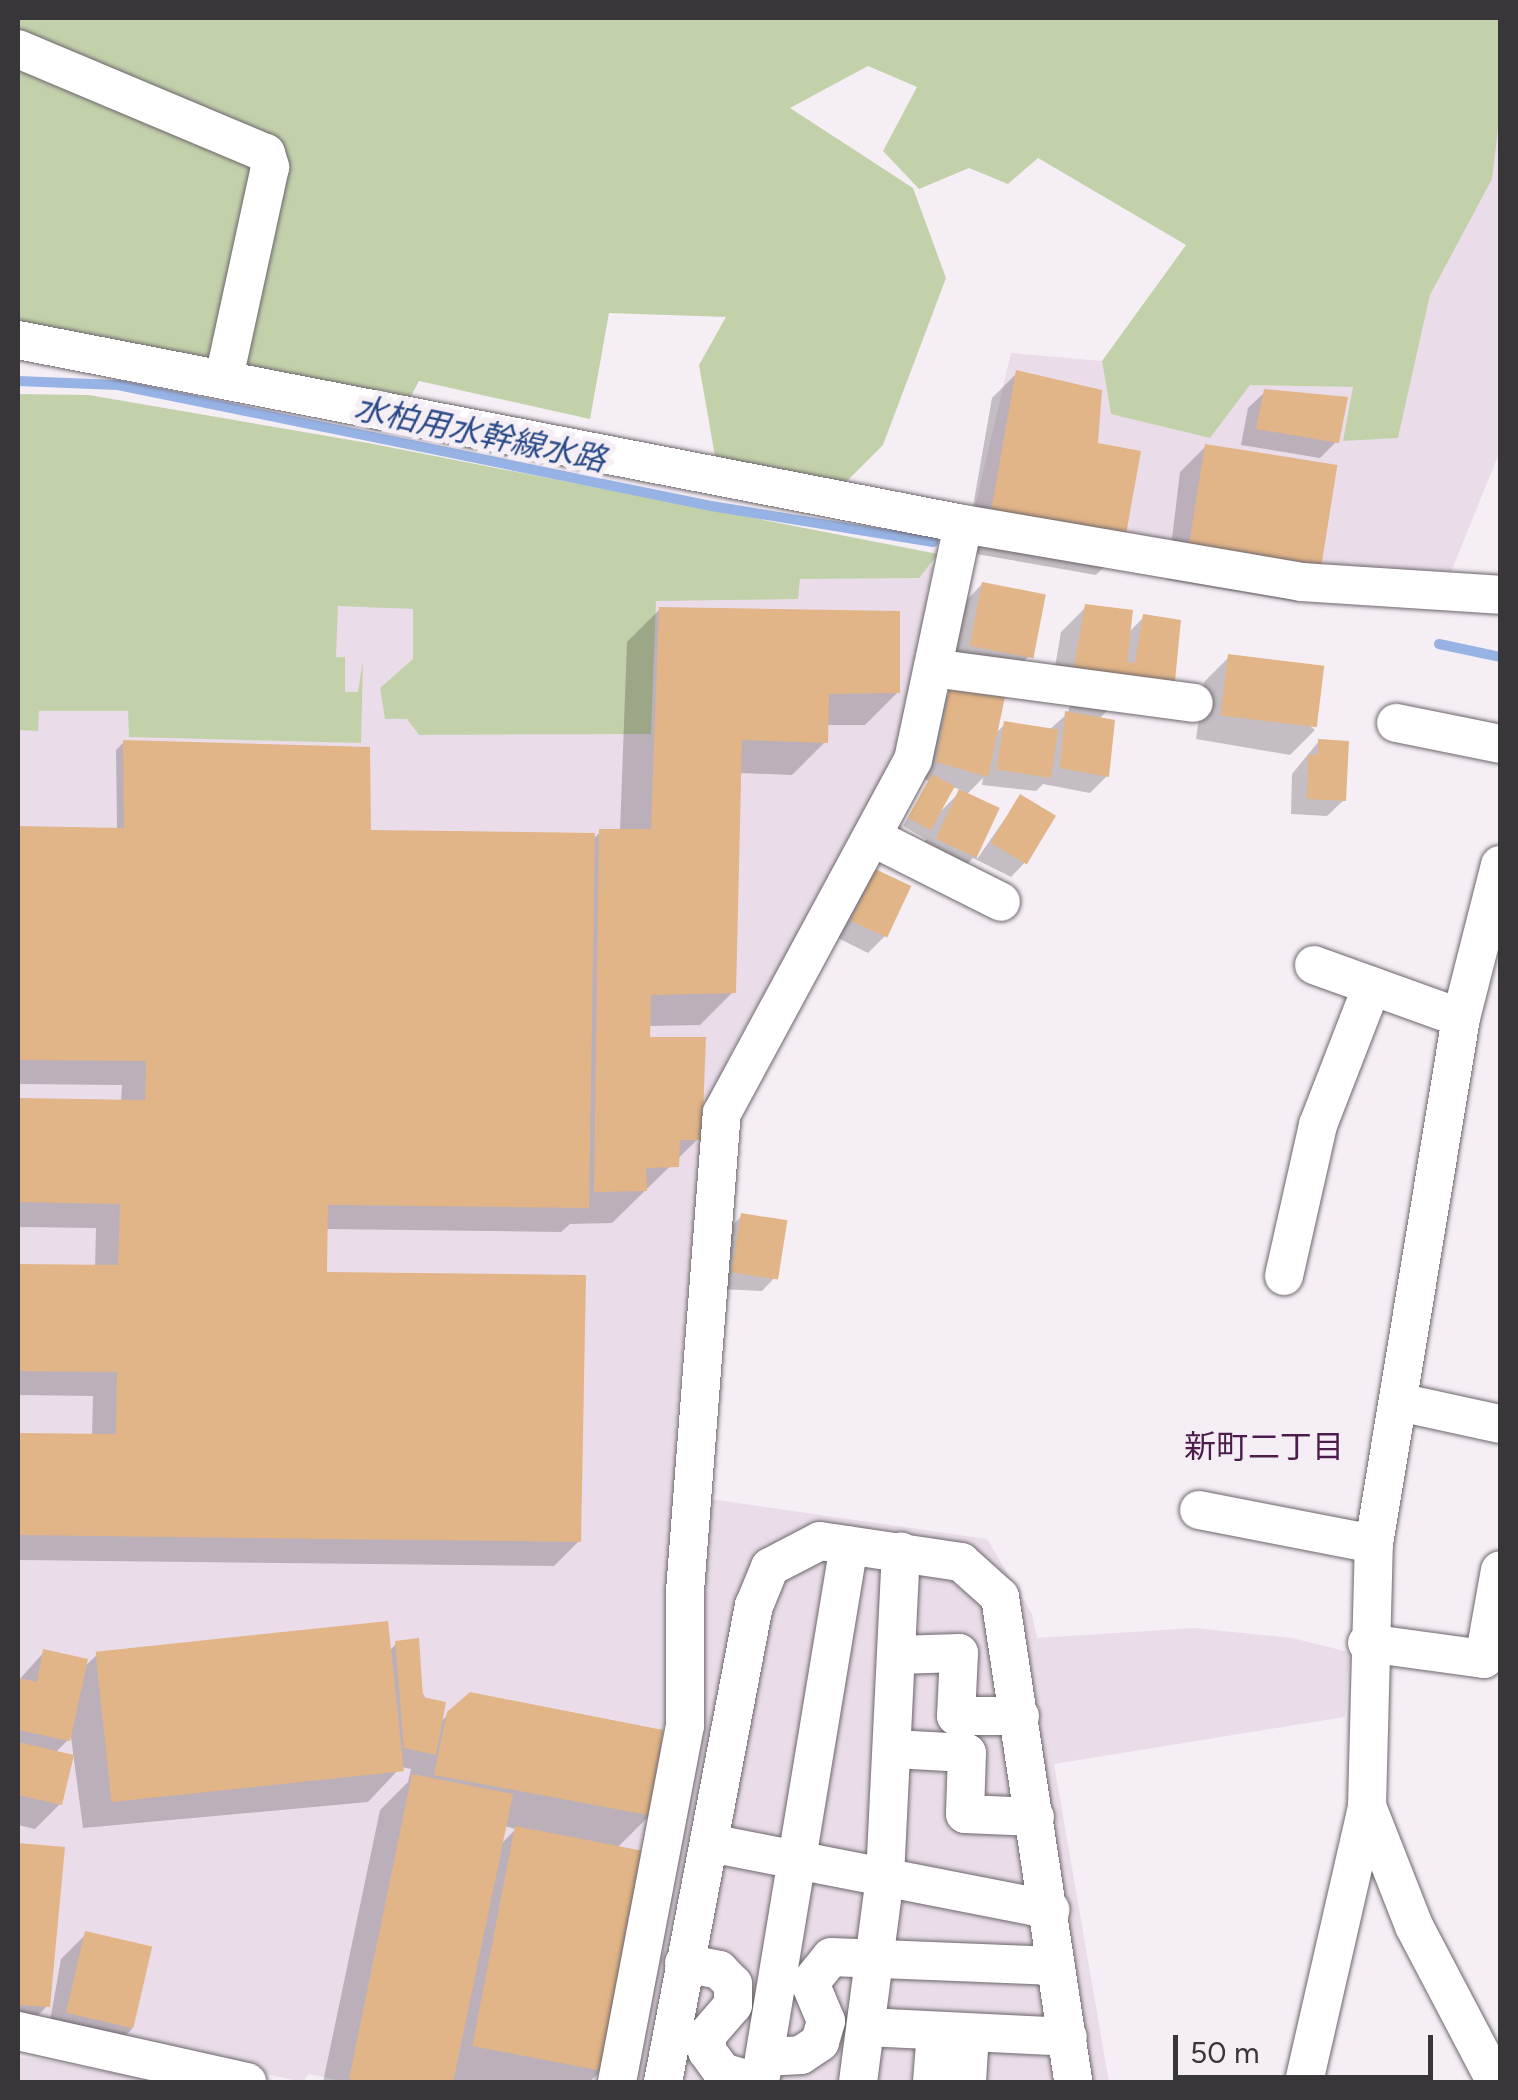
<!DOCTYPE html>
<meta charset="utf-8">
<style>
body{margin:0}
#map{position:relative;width:1518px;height:2100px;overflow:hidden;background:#f5eef5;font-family:Figtree,"Noto Sans JP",sans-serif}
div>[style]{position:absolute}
.built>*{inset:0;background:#eadde9}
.green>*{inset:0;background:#c3d1ab}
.shadow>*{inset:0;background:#0003}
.stream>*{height:10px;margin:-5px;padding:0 5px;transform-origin:5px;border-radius:5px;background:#97b3e6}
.building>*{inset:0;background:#e1b587;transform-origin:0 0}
.roads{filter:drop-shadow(0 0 2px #6d666c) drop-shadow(0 0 2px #6d666c)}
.minor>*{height:38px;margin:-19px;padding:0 19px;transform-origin:19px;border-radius:19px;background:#fff}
span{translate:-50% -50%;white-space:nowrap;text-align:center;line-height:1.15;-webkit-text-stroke:10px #f5eef5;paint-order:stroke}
.water-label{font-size:32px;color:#294a88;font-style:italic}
.neighbourhood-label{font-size:32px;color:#4c1c4c}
.frame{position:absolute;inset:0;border:20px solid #383638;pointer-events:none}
.scale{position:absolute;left:1173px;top:2035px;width:260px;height:45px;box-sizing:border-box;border:5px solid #383638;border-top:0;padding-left:12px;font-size:30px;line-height:35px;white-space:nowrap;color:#383638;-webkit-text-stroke:8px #f5eef5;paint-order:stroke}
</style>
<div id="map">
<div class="built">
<div style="clip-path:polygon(1500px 113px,1500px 451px,1449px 577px,1306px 567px,973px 515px,1011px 353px,1102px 361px,1111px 414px,1249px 385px,1354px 387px,1398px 438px,1430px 295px,1491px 179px)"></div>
<div style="clip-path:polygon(18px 400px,171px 410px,933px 566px,898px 756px,729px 1056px,700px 1150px,677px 1413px,667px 1773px,602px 2082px,346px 2082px,309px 2074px,302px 2082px,18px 2020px)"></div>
<div style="clip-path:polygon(710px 1499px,987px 1539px,1032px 1614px,1037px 1638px,1194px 1628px,1292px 1638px,1349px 1652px,1345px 1717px,1054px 1764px,1109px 2082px,628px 2082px,697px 1736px)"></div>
<div style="clip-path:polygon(18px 2057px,46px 2060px,162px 2082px,18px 2082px)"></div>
</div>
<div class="green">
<div style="clip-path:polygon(18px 18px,1500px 18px,1500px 113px,1492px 179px,1430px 295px,1398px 438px,1343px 441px,1353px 387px,1250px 385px,1210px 438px,1111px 414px,1102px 361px,1186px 245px,1038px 158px,1008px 184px,969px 168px,919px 189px,883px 151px,917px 87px,868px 66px,790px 108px,913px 188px,946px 278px,883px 445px,840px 488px,716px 462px,699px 365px,726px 317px,609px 313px,590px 419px,419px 381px,407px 404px,233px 368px,274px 166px,18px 35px)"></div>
<div style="clip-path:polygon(18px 54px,263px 155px,221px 367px,18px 328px)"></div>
<div style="clip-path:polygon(18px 394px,89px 395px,368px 443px,938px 554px,919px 578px,800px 579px,798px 599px,656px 601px,651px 734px,419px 735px,407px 719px,385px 719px,380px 688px,413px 659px,413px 609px,338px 606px,336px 657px,345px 657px,345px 692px,358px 692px,363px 660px,361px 743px,129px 737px,128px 711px,39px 711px,38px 731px,18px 730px)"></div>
</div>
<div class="shadow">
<div style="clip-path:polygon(1017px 373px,1095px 445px,1121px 550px,1096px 575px,965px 552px,992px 398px)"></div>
<div style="clip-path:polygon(1265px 392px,1337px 441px,1320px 458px,1241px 445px,1248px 408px)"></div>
<div style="clip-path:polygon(1205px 447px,1322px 577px,1297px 602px,1167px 580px,1180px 472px)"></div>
<div style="clip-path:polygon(982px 584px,1028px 657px,1012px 674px,954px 662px,966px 601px)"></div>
<div style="clip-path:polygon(evenodd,1086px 607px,1128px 633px,1144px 617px,1173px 680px,1148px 705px,1116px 702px,1099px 719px,1107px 776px,1090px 793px,1043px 784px,1036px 791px,982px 785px,983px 778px,966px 795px,977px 859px,1020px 797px,1027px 860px,1011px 877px,973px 858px,957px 874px,918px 854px,926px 839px,903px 826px,929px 781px,921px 778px,933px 710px,950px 693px,994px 735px,1005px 724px,1048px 731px,1068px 713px,1071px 700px,1050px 696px,1061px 632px,1086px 607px,952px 787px,962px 790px,941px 811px,952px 787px)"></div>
<div style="clip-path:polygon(660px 609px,898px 692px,865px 725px,826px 725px,825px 742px,792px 775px,739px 773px,733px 992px,700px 1025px,648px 1026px,647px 1039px,699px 1138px,612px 1223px,570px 1224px,561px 1232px,325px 1229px,324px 1274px,579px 1541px,554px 1566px,18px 1560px,18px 1436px,92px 1436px,93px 1396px,18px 1395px,18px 1266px,95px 1267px,96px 1228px,18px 1227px,18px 1100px,121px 1102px,122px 1085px,18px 1084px,18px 829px,117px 830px,116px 750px,124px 742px,364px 833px,593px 840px,600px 832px,620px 831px,627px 642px)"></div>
<div style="clip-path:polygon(1229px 657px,1315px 730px,1290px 755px,1196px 739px,1204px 682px)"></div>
<div style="clip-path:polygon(1319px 741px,1344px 800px,1327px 816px,1291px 814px,1292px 774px)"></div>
<div style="clip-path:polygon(875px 872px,885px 936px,868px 953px,836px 937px,859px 888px)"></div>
<div style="clip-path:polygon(742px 1216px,778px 1274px,762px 1291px,719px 1289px,725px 1232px)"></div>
<div style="clip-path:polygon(evenodd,396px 1644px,439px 1723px,449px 1714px,650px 1815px,616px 1849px,598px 2074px,589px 2082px,323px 2082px,380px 1810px,408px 1782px,411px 1769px,401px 1767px,368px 1802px,83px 1828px,71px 1737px,55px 1753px,60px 1804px,35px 1829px,18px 1825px,18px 1681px,44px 1652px,84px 1667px,98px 1654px,389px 1651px,396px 1644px,504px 1826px,516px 1829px,500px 1845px,504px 1826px)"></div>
<div style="clip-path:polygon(18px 1846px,63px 1849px,47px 2006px,18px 2036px)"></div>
<div style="clip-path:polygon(86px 1934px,132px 2029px,107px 2054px,47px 2038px,61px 1959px)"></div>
</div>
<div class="stream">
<div style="left:18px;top:381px;width:100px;rotate:2.3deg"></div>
<div style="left:118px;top:385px;width:605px;rotate:11.53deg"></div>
<div style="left:711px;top:506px;width:225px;rotate:9.2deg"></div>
<div style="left:1439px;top:644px;width:62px;rotate:12deg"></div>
</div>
<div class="building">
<div style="clip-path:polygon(1016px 370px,1102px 390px,1098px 443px,1141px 451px,1123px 551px,988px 528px)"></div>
<div style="clip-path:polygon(1264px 389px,1348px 397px,1339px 443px,1256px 429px)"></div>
<div style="left:1205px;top:444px;width:134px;height:112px;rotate:9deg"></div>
<div style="left:982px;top:582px;width:65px;height:65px;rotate:11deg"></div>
<div style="clip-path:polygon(1085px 604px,1133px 610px,1127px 662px,1135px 663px,1143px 614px,1181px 620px,1175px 681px,1073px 672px)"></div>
<div style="clip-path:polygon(659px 607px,900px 611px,900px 693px,829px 694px,828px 743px,742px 740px,736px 993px,651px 995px,650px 1037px,706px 1037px,702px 1140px,680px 1140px,679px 1167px,646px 1168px,647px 1191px,594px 1192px,599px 829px,651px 829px)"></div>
<div style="left:1228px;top:654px;width:97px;height:62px;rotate:7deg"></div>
<div style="clip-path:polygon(949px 690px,1005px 697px,988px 777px,936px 762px)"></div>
<div style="clip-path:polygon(1065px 711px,1115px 720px,1109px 777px,1060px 768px)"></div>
<div style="left:1004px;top:721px;width:55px;height:49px;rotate:9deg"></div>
<div style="clip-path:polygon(1318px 739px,1349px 741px,1346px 801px,1307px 799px,1308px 755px,1318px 755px)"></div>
<div style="clip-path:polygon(123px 740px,370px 747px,371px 830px,595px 833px,589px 1208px,328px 1205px,327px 1272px,586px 1275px,581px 1542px,18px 1535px,18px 1433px,116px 1434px,117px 1372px,18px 1371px,18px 1264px,118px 1265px,120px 1204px,18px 1202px,18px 1098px,145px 1100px,146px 1061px,18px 1060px,18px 826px,124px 828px)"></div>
<div style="left:932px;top:774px;width:26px;height:50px;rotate:29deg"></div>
<div style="left:959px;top:789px;width:45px;height:55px;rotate:25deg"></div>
<div style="left:1020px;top:794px;width:42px;height:57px;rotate:31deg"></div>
<div style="left:875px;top:869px;width:40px;height:57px;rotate:25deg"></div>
<div style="left:741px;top:1213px;width:47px;height:60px;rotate:9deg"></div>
<div style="left:388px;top:1621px;width:151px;height:294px;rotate:84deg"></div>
<div style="clip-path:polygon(419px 1638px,423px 1697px,446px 1702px,436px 1755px,404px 1748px,395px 1641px)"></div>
<div style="clip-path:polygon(43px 1649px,88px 1659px,70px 1741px,18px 1730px,18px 1678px,37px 1682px)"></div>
<div style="clip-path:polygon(470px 1692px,663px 1730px,653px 1816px,434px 1775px,447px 1712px)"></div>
<div style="clip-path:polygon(18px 1742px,74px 1755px,62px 1805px,18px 1795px)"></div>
<div style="clip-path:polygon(412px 1774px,513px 1794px,453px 2082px,366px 2082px,349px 2079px)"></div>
<div style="left:515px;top:1826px;width:136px;height:224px;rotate:11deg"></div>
<div style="clip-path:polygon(18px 1843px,65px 1847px,50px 2007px,18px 2005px)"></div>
<div style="left:85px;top:1931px;width:69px;height:84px;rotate:13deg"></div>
</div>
<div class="roads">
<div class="minor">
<div style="left:18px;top:49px;width:269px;rotate:22.8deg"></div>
<div style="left:266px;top:153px;width:15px;rotate:74deg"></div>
<div style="left:270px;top:167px;width:216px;rotate:102.3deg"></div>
<div style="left:18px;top:340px;width:963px;rotate:11.02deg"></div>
<div style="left:963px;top:524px;width:343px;rotate:9.7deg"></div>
<div style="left:1301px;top:582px;width:199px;rotate:3.7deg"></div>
<div style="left:933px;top:668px;width:263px;rotate:7.6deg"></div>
<div style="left:1396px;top:723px;width:106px;rotate:11.4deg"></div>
<div style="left:874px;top:838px;width:142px;rotate:26.7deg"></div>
<div style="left:1314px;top:965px;width:156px;rotate:19.8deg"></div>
<div style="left:1284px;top:1276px;width:155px;rotate:-77.3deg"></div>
<div style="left:1318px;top:1125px;width:149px;rotate:-68.8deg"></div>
<div style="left:1399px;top:1402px;width:103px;rotate:12.3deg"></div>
<div style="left:1199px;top:1510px;width:178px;rotate:11deg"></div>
<div style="left:1367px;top:1643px;width:118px;rotate:7.8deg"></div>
<div style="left:1484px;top:1659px;width:90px;rotate:-79.8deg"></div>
<div style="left:898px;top:1655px;width:61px;rotate:-1.9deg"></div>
<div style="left:959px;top:1653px;width:63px;rotate:92.7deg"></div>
<div style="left:956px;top:1716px;width:64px"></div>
<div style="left:893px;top:1749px;width:74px;rotate:3.1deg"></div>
<div style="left:967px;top:1753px;width:61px;rotate:91.9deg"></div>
<div style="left:965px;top:1814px;width:70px;rotate:2.5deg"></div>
<div style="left:1367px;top:1806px;width:129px;rotate:68.6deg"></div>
<div style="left:1414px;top:1926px;width:176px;rotate:62.3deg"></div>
<div style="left:710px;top:1843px;width:347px;rotate:11.1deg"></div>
<div style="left:684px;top:1963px;width:36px;rotate:11deg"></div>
<div style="left:719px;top:1970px;width:20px;rotate:45deg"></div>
<div style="left:733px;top:1984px;width:21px;rotate:90deg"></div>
<div style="left:733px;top:2005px;width:40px;rotate:131deg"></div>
<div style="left:707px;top:2035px;width:16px;rotate:90deg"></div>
<div style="left:707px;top:2051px;width:26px;rotate:54deg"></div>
<div style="left:722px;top:2072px;width:37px;rotate:16deg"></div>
<div style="left:866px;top:2027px;width:202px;rotate:2.8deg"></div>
<div style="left:18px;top:2031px;width:235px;rotate:12.6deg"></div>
<div style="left:765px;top:2057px;width:36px;rotate:-3deg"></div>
<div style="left:801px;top:2055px;width:23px;rotate:-34deg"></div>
<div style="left:820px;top:2042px;width:22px;rotate:-74deg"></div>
<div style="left:826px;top:2021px;width:41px;rotate:-112.8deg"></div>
<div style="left:810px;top:1983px;width:33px;rotate:-51deg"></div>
<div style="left:831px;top:1957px;width:225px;rotate:2.3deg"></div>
<div style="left:617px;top:2082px;width:362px;rotate:-79.2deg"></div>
<div style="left:685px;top:1726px;width:135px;rotate:-90deg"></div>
<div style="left:685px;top:1591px;width:479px;rotate:-85.6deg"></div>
<div style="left:722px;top:1113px;width:401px;rotate:-61.6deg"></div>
<div style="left:913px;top:760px;width:241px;rotate:-78deg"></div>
<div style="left:663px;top:2082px;width:485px;rotate:-79.2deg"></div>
<div style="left:754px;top:1606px;width:42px;rotate:-67.7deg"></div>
<div style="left:770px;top:1567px;width:56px;rotate:-27.5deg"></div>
<div style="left:820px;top:1541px;width:143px;rotate:8.5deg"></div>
<div style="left:961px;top:1562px;width:52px;rotate:41.9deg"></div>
<div style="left:1000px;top:1597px;width:490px;rotate:81.4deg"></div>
<div style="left:760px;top:2082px;width:544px;rotate:-80.59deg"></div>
<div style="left:858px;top:2082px;width:207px;rotate:-82.5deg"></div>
<div style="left:885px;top:1877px;width:326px;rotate:-87.2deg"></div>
<div style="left:932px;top:2082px;width:51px;rotate:-85.5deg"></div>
<div style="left:967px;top:2082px;width:49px;rotate:-86.5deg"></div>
<div style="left:1304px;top:2082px;width:283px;rotate:-77.1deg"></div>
<div style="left:1367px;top:1806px;width:262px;rotate:-88.5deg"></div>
<div style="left:1374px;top:1544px;width:533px;rotate:-80.61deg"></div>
<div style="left:1461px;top:1018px;width:158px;rotate:-75.7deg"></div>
</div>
</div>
<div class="water-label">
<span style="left:480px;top:434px;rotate:12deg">水柏用水幹線水路</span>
</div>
<div class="neighbourhood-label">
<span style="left:1264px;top:1447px">新町二丁目</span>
</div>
<div class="frame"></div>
<div class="scale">50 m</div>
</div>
